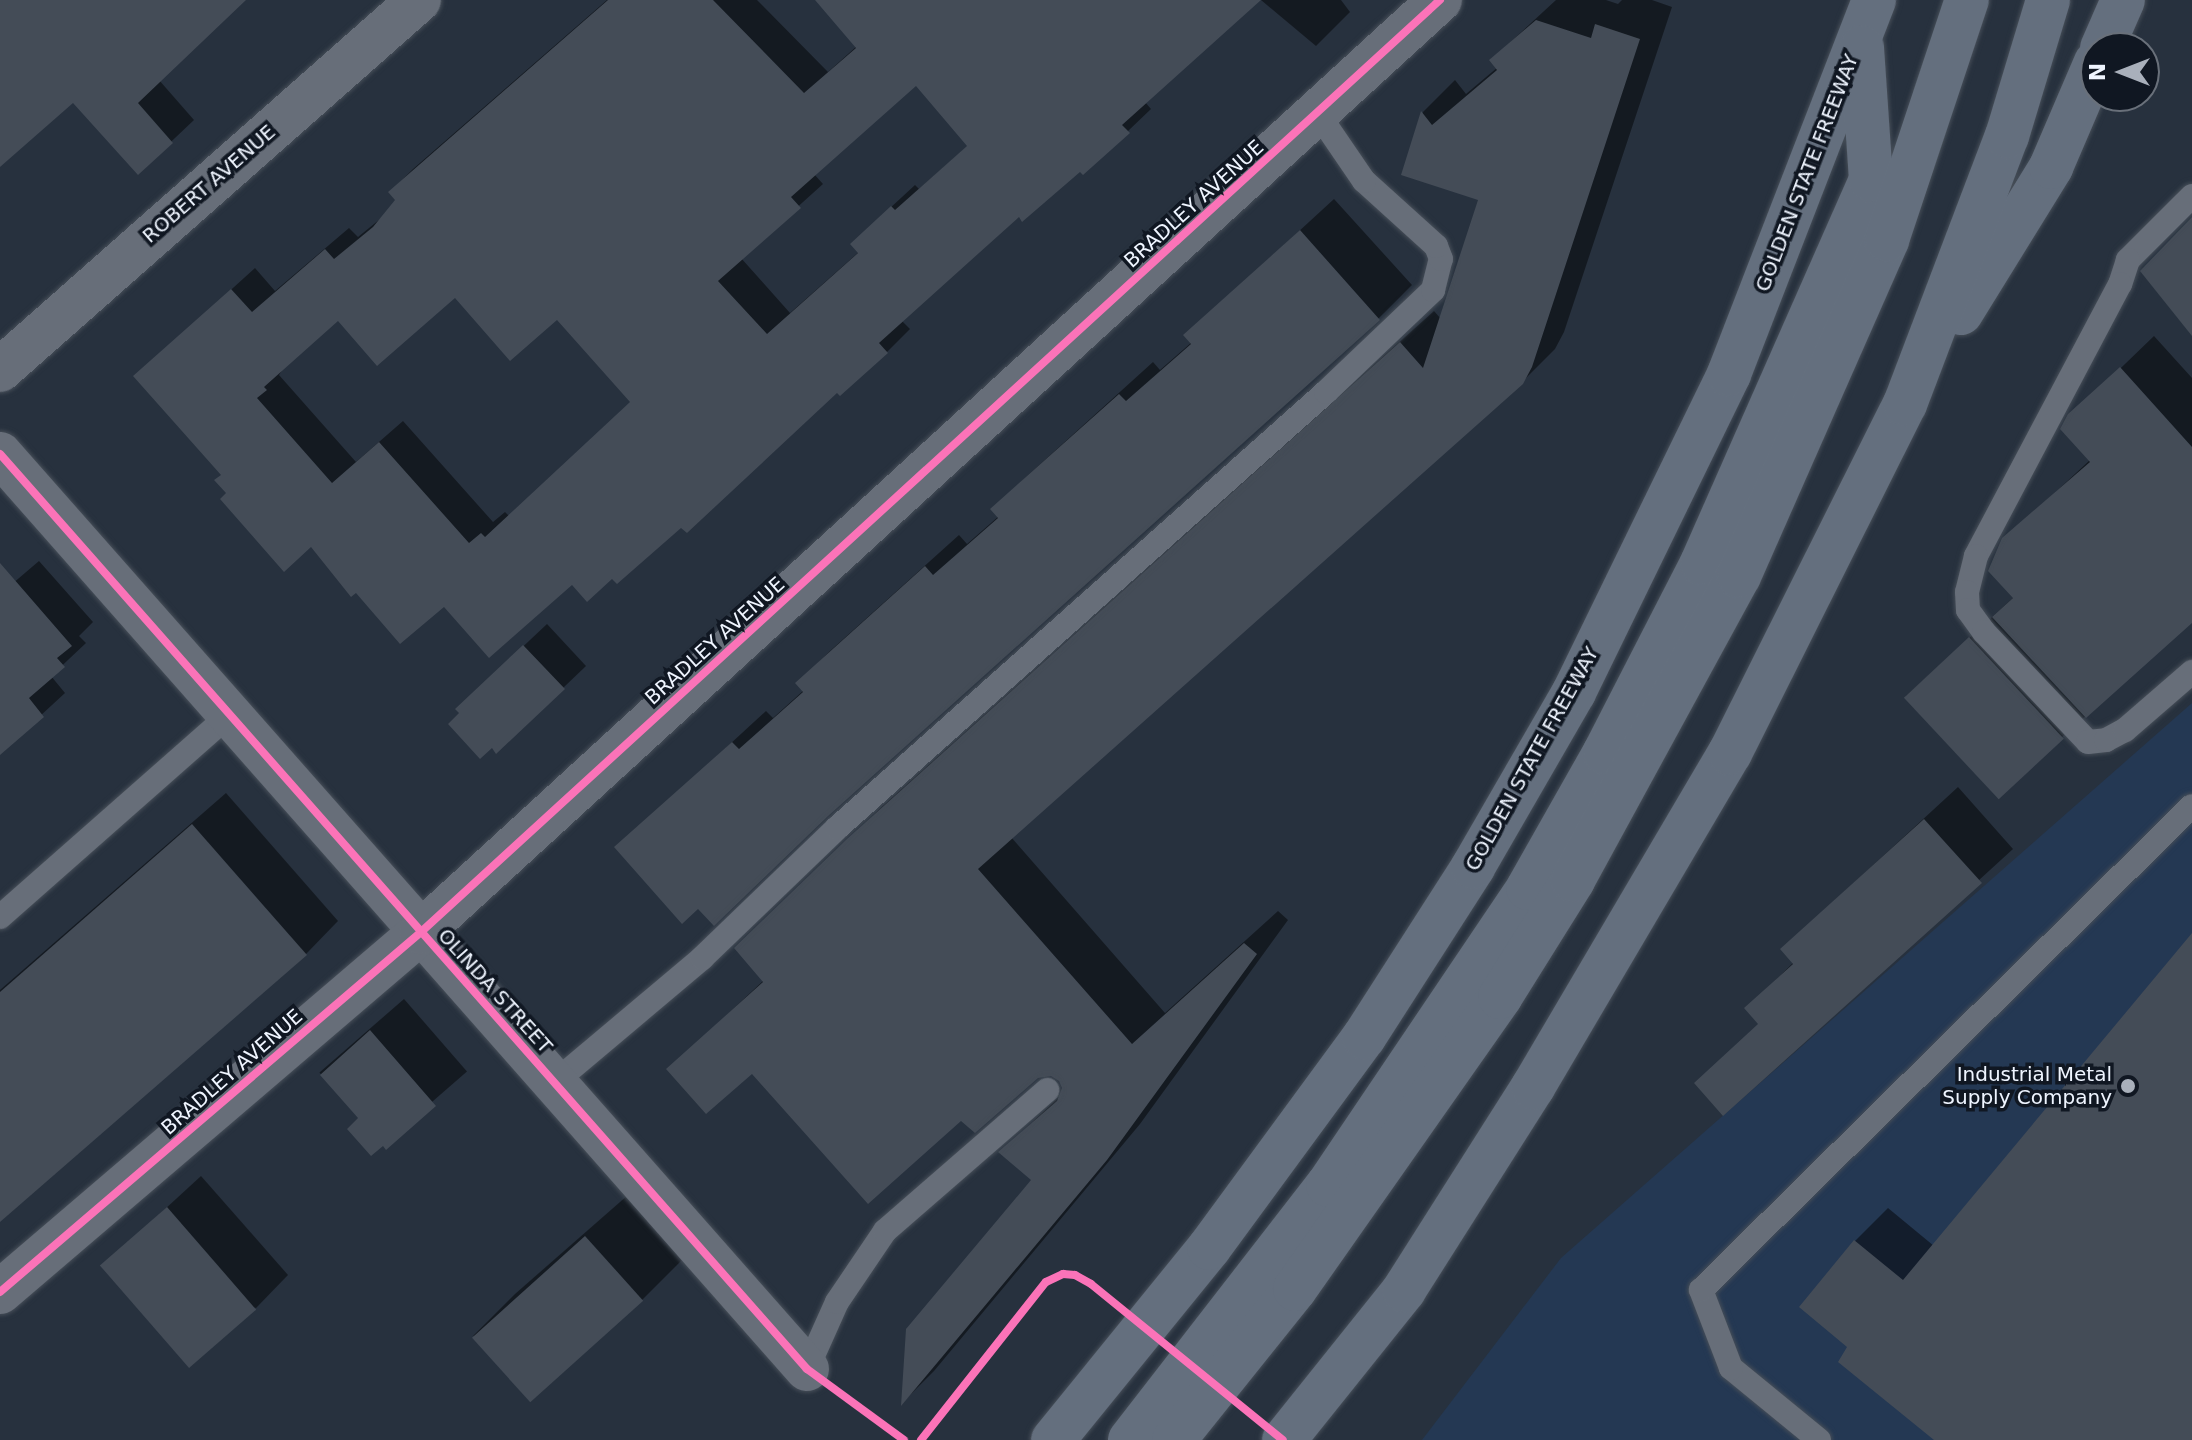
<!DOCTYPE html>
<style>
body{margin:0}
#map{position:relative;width:2192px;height:1440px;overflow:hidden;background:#27313e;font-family:"DejaVu Sans",sans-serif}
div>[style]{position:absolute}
.built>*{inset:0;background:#243853}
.shadow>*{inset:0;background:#0007;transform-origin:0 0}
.building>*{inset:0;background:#444c57;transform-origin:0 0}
.roads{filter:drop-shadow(0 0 2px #464e58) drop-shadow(0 0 2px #464e58)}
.service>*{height:24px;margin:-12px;padding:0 12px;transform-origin:12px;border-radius:12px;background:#676e79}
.minor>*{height:44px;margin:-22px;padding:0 22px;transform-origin:22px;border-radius:22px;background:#676e79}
.motorway>*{height:44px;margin:-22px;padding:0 22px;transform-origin:22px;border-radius:22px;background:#646f7e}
.cycleway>*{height:8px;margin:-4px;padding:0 4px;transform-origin:4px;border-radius:4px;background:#fb73b8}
.dots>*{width:22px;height:22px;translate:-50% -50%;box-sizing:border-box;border:4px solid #101722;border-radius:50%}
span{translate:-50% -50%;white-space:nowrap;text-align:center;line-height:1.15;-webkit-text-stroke:7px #101722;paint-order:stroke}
.street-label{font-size:20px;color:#eff5ff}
.poi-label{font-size:20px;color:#eff5ff}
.right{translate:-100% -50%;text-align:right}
.north{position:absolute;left:2080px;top:32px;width:80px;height:80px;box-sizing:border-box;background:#101722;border:2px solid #69707a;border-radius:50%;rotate:270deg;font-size:22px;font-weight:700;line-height:32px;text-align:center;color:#eff5ff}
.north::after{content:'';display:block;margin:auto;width:28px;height:36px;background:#a9b0bb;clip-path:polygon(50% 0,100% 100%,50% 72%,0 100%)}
</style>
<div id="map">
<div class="built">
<div style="clip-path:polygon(2192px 703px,2192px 1440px,1422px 1440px,1561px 1258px)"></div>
</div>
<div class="shadow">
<div style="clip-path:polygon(0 0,243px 0,159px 80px,194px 120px,138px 173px,73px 101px,0 164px)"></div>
<div style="clip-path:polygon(evenodd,607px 0,757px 0,828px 72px,857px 46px,817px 0,1258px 0,1145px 102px,1151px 109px,1128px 131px,1019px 214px,901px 320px,910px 329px,887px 352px,837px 390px,681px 525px,612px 576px,444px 604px,356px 590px,311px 544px,229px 493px,223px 474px,136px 376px,255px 268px,275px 291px,349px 228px,358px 237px,385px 215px,397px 200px,390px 192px,413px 169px,607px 0,916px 83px,969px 145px,919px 189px,915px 185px,876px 221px,860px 251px,790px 313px,741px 258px,823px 184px,814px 174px,916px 83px,607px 0,456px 296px,557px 317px,632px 401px,509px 516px,505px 512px,493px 522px,403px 421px,356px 462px,279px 375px,286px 364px,338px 318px,456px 296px)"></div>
<div style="clip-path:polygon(1261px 0,1341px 0,1350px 12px,1316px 46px)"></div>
<div style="clip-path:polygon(1556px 0,1606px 0,1618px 4px,1622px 0,1652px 0,1672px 7px,1564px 332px,1555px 349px,1521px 383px,1011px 837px,1165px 1013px,1278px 911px,1288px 920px,1140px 1124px,934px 1371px,904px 1401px,1034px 1180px,1001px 1152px,1060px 1096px,1064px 1086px,1054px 1074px,1043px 1073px,961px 1119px,752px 1071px,669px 1069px,764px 980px,769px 916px,883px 806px,1434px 311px,1441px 319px,1480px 198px,1403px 173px,1423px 112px,1455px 80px,1466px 94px,1498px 67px,1491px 60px)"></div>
<div style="clip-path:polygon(1334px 199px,1412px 285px,1379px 318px,826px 815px,699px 906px,617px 848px,766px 711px,773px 718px,804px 690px,798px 683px,830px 651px,959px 535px,967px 544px,999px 516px,993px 509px,1026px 477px,1153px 362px,1160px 370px,1192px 342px,1186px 335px)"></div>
<div style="clip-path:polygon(2154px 336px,2192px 378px,2192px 621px,2062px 737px,1906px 696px,2014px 597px,2004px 540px,2090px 460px,2097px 391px)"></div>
<div style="clip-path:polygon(39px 561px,93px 622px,79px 636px,86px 643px,51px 676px,65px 693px,0 753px,0 585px,5px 590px)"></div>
<div style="clip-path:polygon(547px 624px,586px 666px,563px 688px,480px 687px)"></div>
<div style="clip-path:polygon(1958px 787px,2013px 849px,1724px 1113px,1697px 1083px,1760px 1023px,1747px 1008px,1794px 962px,1782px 949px)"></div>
<div style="clip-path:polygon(226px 793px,338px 921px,306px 954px,0 1220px,0 990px)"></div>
<div style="clip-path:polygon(2192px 936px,2192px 1440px,1937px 1440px,1850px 1347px,1801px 1307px,1855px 1241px,1888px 1208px,1934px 1246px)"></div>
<div style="left:404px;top:999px;width:96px;height:112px;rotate:49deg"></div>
<div style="clip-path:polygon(201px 1176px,288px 1275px,256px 1308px,103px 1266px)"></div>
<div style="clip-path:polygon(628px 1195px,684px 1258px,642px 1300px,473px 1336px,515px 1294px)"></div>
</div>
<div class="building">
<div style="clip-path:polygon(0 0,246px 0,138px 103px,173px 143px,138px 175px,73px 103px,0 167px)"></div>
<div style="clip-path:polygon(evenodd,608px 0,713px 0,804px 93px,856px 48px,815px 0,1261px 0,1122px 125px,1130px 133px,1083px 175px,1080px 172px,1022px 222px,1019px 217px,879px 343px,888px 353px,840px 396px,837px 393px,687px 533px,681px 528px,617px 584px,612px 579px,587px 602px,572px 585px,489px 658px,444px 607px,400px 644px,356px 593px,351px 597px,311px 547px,284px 572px,220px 499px,226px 493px,214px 480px,221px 475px,133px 376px,231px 289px,252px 312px,325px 249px,334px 259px,373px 227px,395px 200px,388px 192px,608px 0,916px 86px,967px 146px,895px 210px,891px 206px,850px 244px,858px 253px,767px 334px,718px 281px,801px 208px,791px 197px,916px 86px,608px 0,455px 298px,510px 361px,557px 320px,630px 402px,485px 537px,481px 533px,469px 543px,379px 442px,332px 483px,257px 398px,267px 390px,264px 387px,338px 321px,377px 366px,455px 298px)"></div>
<div style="clip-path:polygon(1536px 20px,1591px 38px,1595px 24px,1640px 39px,1532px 367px,1523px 384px,978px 869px,1132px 1044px,1244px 943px,1257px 954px,1107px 1160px,901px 1406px,906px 1329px,1031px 1180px,998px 1152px,1057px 1101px,1062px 1088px,1059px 1081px,1051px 1076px,1038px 1078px,975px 1133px,961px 1121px,868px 1204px,752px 1074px,706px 1114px,666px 1069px,763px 982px,734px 948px,847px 839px,1400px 342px,1423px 368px,1478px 200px,1401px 175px,1421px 111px,1432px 125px,1497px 70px,1489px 60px)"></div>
<div style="clip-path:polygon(2192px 217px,2192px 336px,2140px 271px)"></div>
<div style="clip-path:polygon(1300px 230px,1380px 320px,827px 817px,714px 926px,698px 909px,682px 924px,614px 847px,732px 742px,739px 749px,803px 692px,795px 683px,925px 566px,933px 575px,998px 518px,990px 509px,1119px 394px,1126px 401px,1191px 344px,1183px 335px)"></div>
<div style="clip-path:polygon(2120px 367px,2192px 447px,2192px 623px,2086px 718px,1992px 617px,2013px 598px,1988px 571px,2002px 538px,2090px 462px,2060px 429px,2068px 414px)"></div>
<div style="clip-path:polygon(0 563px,72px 646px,57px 658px,65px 667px,29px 698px,44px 717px,0 755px)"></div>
<div style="left:1969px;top:637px;width:139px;height:89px;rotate:47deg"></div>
<div style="clip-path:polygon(523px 645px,565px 689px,496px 754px,492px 748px,480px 759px,448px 724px,459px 713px,455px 709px)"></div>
<div style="clip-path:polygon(1924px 819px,1982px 883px,1723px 1116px,1694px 1083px,1758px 1024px,1744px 1008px,1793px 964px,1780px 949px)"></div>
<div style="clip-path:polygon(192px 824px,307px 955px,0 1222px,0 992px)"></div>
<div style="clip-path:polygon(2192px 933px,2192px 1440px,1934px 1440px,1838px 1362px,1847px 1347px,1799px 1307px,1854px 1240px,1903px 1280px)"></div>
<div style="clip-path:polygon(370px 1030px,436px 1106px,386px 1150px,383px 1146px,371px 1156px,347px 1129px,358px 1118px,320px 1075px)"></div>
<div style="left:167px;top:1207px;width:136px;height:89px;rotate:49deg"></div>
<div style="left:585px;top:1236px;width:87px;height:152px;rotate:48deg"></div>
</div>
<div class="roads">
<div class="service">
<div style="left:2192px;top:196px;width:91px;rotate:135deg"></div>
<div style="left:2128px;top:260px;width:25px;rotate:108deg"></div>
<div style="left:2120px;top:284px;width:308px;rotate:117.9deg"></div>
<div style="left:1976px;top:556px;width:37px;rotate:104deg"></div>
<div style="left:1967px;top:592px;width:18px;rotate:87deg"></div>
<div style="left:1968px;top:610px;width:27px;rotate:54deg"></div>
<div style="left:1984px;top:632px;width:151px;rotate:46.6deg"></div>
<div style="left:2088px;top:742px;width:18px;rotate:-6deg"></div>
<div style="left:2106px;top:740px;width:21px;rotate:-28deg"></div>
<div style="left:2125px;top:730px;width:89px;rotate:-40.9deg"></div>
<div style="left:0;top:917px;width:304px;rotate:-41.4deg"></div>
<div style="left:555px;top:1082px;width:192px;rotate:-40.1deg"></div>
<div style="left:702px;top:958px;width:187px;rotate:-43.9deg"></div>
<div style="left:837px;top:828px;width:655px;rotate:-41.72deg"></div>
<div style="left:1326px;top:392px;width:148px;rotate:-43.6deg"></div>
<div style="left:1433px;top:290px;width:32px;rotate:-76deg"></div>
<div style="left:1441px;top:259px;width:14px;rotate:-111deg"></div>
<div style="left:1436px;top:246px;width:97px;rotate:-137.9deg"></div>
<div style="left:1364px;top:181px;width:83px;rotate:-124.3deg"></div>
<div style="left:807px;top:1369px;width:73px;rotate:-65.9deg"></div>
<div style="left:837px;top:1302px;width:86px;rotate:-55.9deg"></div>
<div style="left:885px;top:1231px;width:215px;rotate:-41deg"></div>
<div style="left:1819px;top:1440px;width:114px;rotate:-140.7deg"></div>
<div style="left:1731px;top:1368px;width:84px;rotate:-111deg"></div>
<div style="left:1701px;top:1290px;width:689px;rotate:-44.59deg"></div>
</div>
<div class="minor">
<div style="left:0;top:370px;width:559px;rotate:-41.45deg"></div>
<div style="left:0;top:454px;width:1220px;rotate:48.59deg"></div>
<div style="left:0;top:1292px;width:554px;rotate:-40.53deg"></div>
<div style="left:421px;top:932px;width:1381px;rotate:-42.45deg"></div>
</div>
<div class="motorway">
<div style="left:2102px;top:48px;width:52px;rotate:-66.4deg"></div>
<div style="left:1961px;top:313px;width:172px;rotate:-58.3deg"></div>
<div style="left:2051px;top:167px;width:114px;rotate:-66.8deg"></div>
<div style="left:1053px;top:1440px;width:247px;rotate:-50.9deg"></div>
<div style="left:1209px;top:1248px;width:262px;rotate:-53.7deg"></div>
<div style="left:1364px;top:1037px;width:202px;rotate:-57.3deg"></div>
<div style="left:1473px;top:867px;width:202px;rotate:-60deg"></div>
<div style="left:1574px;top:692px;width:354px;rotate:-64deg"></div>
<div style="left:1729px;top:374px;width:401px;rotate:-68.8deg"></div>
<div style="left:1130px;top:1440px;width:323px;rotate:-52.2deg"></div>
<div style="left:1328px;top:1185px;width:358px;rotate:-56deg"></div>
<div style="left:1528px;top:888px;width:156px;rotate:-60.5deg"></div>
<div style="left:1605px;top:752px;width:212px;rotate:-62.8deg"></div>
<div style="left:1702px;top:563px;width:419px;rotate:-66.2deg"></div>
<div style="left:1871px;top:180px;width:133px;rotate:-93.9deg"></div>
<div style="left:1174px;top:1440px;width:193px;rotate:-51.3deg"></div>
<div style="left:1295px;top:1289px;width:357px;rotate:-54.9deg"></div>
<div style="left:1500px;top:997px;width:138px;rotate:-58deg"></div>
<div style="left:1573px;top:880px;width:346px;rotate:-61.4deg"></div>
<div style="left:1739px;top:576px;width:367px;rotate:-66.2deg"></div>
<div style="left:1887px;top:240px;width:253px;rotate:-71.6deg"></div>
<div style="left:1284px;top:1440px;width:192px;rotate:-51.3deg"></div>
<div style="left:1404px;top:1290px;width:241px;rotate:-57.6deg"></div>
<div style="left:1533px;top:1087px;width:388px;rotate:-59.5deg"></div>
<div style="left:1730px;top:753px;width:390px;rotate:-63.4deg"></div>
<div style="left:1905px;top:404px;width:287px;rotate:-69.2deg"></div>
<div style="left:2007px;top:136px;width:142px;rotate:-73.2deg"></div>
</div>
</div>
<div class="cycleway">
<div style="left:0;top:454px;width:1220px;rotate:48.59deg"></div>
<div style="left:807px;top:1369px;width:120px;rotate:36.2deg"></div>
<div style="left:0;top:1292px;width:554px;rotate:-40.53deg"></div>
<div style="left:421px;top:932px;width:1381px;rotate:-42.45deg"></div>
<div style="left:921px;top:1440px;width:201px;rotate:-51.7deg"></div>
<div style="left:1046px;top:1282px;width:19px;rotate:-25deg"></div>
<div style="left:1063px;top:1274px;width:12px;rotate:5deg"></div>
<div style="left:1075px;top:1275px;width:18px;rotate:29deg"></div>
<div style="left:1091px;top:1284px;width:247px;rotate:39.1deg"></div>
</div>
<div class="dots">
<div style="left:2128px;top:1086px;background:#a9b0bb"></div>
</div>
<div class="street-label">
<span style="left:1807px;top:173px;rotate:-69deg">GOLDEN STATE FREEWAY</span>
<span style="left:209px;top:184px;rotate:-41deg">ROBERT AVENUE</span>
<span style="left:1194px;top:204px;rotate:-42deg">BRADLEY AVENUE</span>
<span style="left:715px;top:641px;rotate:-42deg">BRADLEY AVENUE</span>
<span style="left:1532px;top:759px;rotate:-61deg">GOLDEN STATE FREEWAY</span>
<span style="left:495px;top:991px;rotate:48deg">OLINDA STREET</span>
<span style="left:232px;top:1072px;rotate:-41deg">BRADLEY AVENUE</span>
</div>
<div class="poi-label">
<span class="right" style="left:2112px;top:1086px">Industrial Metal<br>Supply Company</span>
</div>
<div class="north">N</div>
</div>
